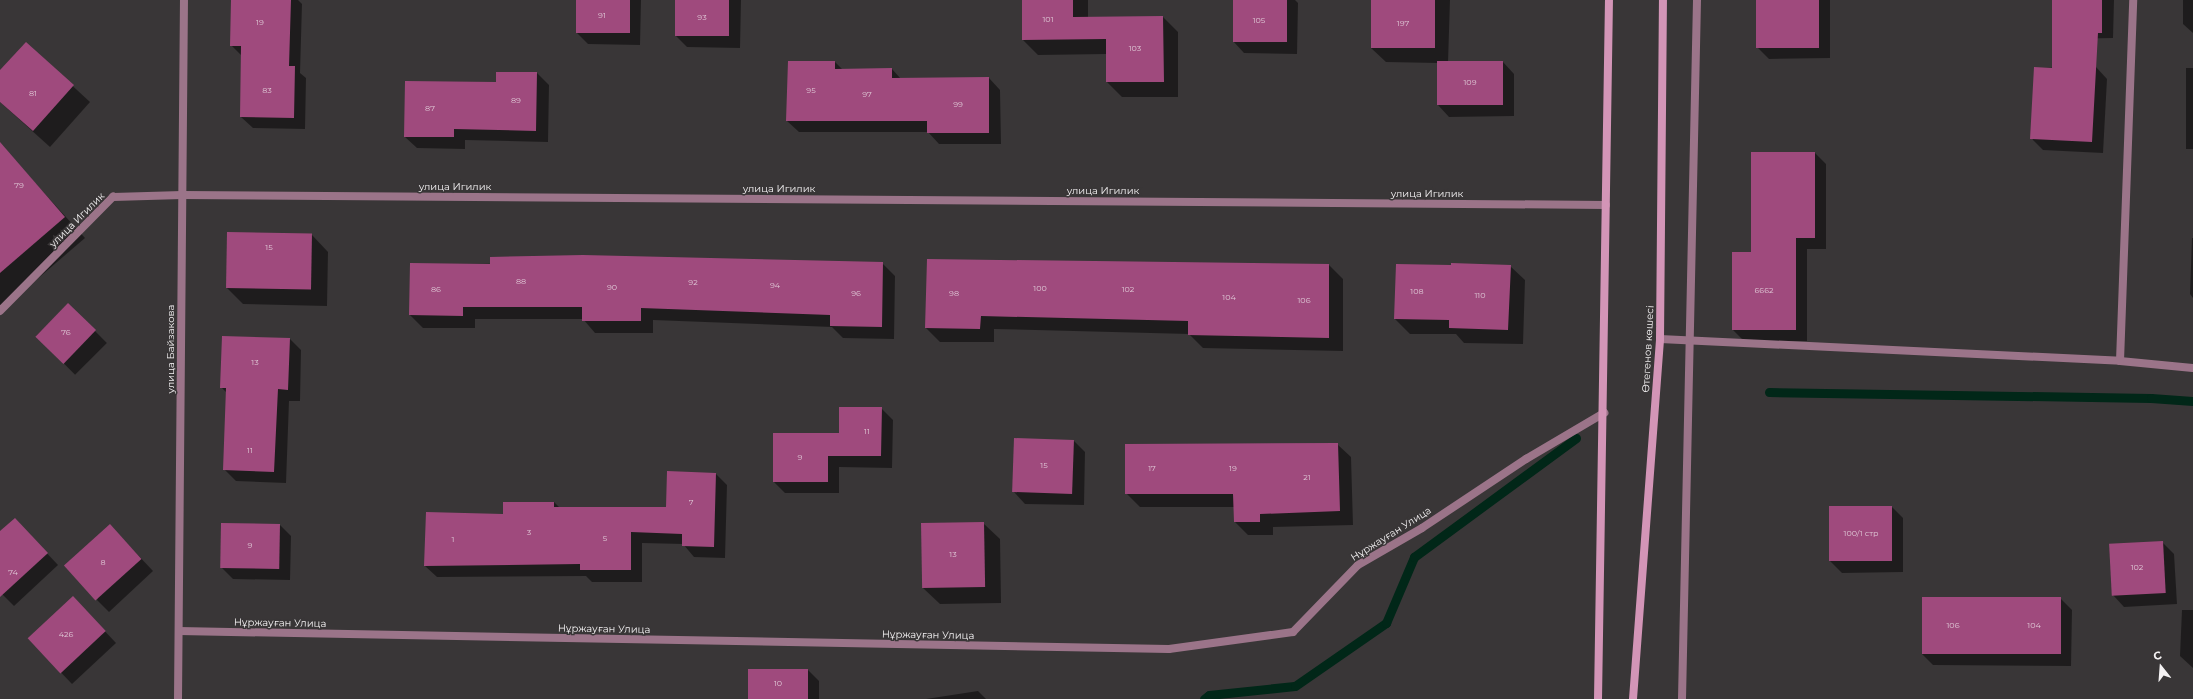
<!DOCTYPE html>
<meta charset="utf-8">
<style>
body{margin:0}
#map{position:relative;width:2193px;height:699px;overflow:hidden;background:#393637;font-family:Montserrat,sans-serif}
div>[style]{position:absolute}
.shadow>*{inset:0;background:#0007;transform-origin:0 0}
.stream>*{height:9px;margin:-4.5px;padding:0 4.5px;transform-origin:4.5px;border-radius:4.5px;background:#012718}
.building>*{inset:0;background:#9f4a7d;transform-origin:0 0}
.street>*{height:8px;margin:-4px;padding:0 4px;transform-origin:4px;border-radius:4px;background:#9b7489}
.secondary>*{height:8px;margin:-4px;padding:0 4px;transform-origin:4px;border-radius:4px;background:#d395b7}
span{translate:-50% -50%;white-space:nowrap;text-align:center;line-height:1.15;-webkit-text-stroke:3px #393637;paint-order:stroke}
.number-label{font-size:8px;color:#dfc8d6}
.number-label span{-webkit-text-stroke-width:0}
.street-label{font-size:10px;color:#f4f2f3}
.north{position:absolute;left:2141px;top:647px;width:40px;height:40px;-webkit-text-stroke:3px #393637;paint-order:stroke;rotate:343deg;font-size:11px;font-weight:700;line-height:16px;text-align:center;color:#f4f2f3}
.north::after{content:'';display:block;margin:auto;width:14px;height:18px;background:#f4f2f3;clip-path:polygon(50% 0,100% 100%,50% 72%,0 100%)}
</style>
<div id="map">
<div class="shadow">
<div style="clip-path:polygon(232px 0,298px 0,302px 4px,300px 73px,306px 78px,305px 129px,253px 128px,241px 117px,242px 56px,231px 45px)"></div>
<div style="clip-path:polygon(577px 0,641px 0,640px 45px,588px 44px,576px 32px)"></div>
<div style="clip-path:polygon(676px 0,741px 0,740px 48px,687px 47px,676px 36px)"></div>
<div style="clip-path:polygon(1023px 0,1088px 0,1088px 18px,1163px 17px,1178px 32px,1178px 97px,1122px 97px,1107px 82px,1107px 54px,1038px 55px,1023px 40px)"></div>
<div style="clip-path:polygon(1234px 0,1295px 0,1298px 3px,1297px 54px,1244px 53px,1233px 41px)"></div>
<div style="clip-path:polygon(1372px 0,1450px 0,1448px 63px,1503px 62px,1514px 74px,1514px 116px,1449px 117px,1438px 105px,1438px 63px,1386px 62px,1371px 48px)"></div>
<div style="clip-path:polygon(1757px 0,1830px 0,1830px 58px,1769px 59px,1757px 47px)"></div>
<div style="clip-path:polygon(2053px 0,2114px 0,2113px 38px,2064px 39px)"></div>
<div style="clip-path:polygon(2183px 0,2193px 0,2193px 33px,2183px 24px)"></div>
<div style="clip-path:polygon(26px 43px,90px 102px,50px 147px,0 102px,0 72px)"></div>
<div style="clip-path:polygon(789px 62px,835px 62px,843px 70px,892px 69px,901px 79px,989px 78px,1000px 90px,1001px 144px,939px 144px,928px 132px,799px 132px,787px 121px)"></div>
<div style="clip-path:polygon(2096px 67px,2107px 79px,2103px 153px,2043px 150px,2031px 138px,2035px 68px)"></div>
<div style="left:2186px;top:68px;width:7px;height:81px"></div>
<div style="clip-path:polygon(497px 73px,537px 73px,549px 85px,548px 142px,465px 140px,465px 149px,417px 148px,405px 137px,497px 83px)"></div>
<div style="clip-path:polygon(6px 151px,85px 238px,0 311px,0 156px)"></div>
<div style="clip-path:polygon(1815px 153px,1826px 164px,1826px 249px,1807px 249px,1807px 341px,1744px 341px,1733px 330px,1752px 253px)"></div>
<div style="clip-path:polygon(312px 235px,328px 252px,327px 306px,243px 304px,226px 287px)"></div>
<div style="clip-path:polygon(2192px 238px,2193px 238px,2193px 298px,2190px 294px)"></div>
<div style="clip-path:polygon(928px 260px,1329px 265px,1343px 279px,1343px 351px,1203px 348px,1189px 334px,994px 329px,994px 342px,940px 342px,926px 328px)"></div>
<div style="clip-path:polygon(882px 263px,895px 276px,894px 339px,843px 338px,832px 327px,653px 320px,653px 333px,595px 333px,583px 319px,475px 319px,475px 328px,423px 328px,410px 315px,411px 264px)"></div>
<div style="clip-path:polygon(1510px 266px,1525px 280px,1523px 344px,1464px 343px,1456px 334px,1410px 334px,1395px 319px)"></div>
<div style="left:68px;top:304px;width:55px;height:45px;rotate:45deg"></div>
<div style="clip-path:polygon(290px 339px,301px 350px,300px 401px,289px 401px,286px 483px,236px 481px,224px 469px,227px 393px,221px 387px)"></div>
<div style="clip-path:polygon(881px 408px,893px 420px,892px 468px,839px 467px,839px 493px,785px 493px,774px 482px)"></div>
<div style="clip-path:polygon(1074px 441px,1085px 452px,1084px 505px,1025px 504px,1014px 492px)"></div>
<div style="clip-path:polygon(1337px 444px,1351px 457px,1353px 525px,1273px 527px,1273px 535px,1248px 535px,1235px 522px,1234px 507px,1140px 507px,1126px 493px)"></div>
<div style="clip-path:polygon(716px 474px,727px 485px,725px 558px,694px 557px,683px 544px,642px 543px,642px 582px,592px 582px,586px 576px,437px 577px,425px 566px,504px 515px,554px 502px,560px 508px,667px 508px)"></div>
<div style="clip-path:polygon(1892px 507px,1903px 518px,1903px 572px,1842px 573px,1830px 561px)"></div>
<div style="clip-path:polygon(983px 523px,1000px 539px,1001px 603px,940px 604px,923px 588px)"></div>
<div style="clip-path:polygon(279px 524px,291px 536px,290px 580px,233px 579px,221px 567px)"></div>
<div style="clip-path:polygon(26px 531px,58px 565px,14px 606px,0 592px,0 533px)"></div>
<div style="clip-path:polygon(121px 537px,153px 571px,109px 612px,97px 600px)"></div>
<div style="clip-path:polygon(2162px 542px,2174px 554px,2177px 604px,2124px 607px,2113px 595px,2110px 545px)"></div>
<div style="clip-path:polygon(2061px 599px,2072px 610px,2071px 666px,1933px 665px,1922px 654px)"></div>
<div style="clip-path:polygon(84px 609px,116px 643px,72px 684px,29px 639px)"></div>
<div style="clip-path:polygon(2182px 610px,2193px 610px,2193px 668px,2180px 656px)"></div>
<div style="clip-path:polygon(808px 670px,819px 681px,819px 699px,749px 699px)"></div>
<div style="clip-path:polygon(978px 691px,986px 699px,926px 699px)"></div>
</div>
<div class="stream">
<div style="left:1769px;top:392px;width:382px;rotate:0.9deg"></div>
<div style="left:2151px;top:398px;width:42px;rotate:4.1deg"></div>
<div style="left:1204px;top:699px;width:6px;rotate:-39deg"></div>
<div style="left:1209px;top:695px;width:86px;rotate:-6deg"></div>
<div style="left:1295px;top:686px;width:111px;rotate:-34.7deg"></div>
<div style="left:1386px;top:623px;width:72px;rotate:-67deg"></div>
<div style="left:1414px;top:557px;width:201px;rotate:-36.3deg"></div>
</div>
<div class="building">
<div style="clip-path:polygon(231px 0,291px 0,289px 66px,295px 66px,294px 118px,240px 117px,241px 46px,230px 46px)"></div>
<div style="left:576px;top:0;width:54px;height:33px"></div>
<div style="left:675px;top:0;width:54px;height:36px"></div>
<div style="clip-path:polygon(1022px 0,1073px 0,1073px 17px,1163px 16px,1164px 82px,1106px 82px,1106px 39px,1022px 40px)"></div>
<div style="left:1233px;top:0;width:54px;height:42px"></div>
<div style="left:1371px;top:0;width:64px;height:48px"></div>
<div style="left:1756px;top:0;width:63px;height:48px"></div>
<div style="clip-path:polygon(2052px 0,2102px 0,2102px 33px,2098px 33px,2092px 142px,2030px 139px,2034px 67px,2052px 68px)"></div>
<div style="clip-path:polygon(26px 42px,74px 85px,33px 131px,0 102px,0 70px)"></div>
<div style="clip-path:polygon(788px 61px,835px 61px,835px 69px,892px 68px,892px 78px,989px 77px,989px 133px,927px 133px,927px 121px,786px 121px)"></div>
<div style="left:1503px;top:61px;width:44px;height:66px;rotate:90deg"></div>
<div style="clip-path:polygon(496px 72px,537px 72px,536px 131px,454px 129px,454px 137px,404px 137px,405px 81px,496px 82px)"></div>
<div style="clip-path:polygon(0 142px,65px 217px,0 273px)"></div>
<div style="clip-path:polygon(1751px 152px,1815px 152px,1815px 238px,1796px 238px,1796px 330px,1732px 330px,1732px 252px,1751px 252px)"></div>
<div style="left:227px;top:232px;width:85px;height:56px;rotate:1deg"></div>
<div style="clip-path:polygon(583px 255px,883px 262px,882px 327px,830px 326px,830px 315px,641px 308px,641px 321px,582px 321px,582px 307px,463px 307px,463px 316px,409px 315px,410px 263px,490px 264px,490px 257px)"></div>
<div style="clip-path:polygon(927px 259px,1329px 264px,1329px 338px,1188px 335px,1188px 321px,981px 316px,980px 329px,925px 328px)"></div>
<div style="clip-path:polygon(1451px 263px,1511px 265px,1508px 330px,1449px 328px,1449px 320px,1394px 319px,1396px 264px,1451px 265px)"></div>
<div style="left:68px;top:303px;width:39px;height:47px;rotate:44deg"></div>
<div style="clip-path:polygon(222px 336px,290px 338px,288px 390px,278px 389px,274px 472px,223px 470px,226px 388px,220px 388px)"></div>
<div style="clip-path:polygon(839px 407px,882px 407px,881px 456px,828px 456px,828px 482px,773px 482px,773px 433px,839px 433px)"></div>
<div style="left:1014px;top:438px;width:60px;height:54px;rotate:2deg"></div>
<div style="clip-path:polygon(1338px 443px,1340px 511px,1260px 514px,1260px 522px,1234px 522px,1233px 494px,1125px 494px,1125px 444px)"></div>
<div style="clip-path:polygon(667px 471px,716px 473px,714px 547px,682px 546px,682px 534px,631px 532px,631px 570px,580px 570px,580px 564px,424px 566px,426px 512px,503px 514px,503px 502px,554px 502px,554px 507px,666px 507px)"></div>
<div style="left:1829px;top:506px;width:63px;height:55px"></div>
<div style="clip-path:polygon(15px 518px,48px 553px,0 597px,0 531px)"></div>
<div style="left:984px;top:522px;width:65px;height:63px;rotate:89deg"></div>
<div style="left:221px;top:523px;width:59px;height:45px;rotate:1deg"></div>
<div style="left:110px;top:524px;width:47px;height:62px;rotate:48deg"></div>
<div style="left:2163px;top:541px;width:52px;height:54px;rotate:87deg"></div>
<div style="left:73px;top:596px;width:48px;height:62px;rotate:47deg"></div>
<div style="left:1922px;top:597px;width:139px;height:57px"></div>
<div style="left:748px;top:669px;width:60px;height:30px"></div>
</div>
<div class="street">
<div style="left:0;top:311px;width:161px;rotate:-45.3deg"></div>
<div style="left:113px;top:197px;width:69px;rotate:-1.7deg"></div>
<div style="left:182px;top:195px;width:1424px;rotate:0.4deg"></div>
<div style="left:1660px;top:339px;width:461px;rotate:2.7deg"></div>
<div style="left:2120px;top:361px;width:73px;rotate:5.5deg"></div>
<div style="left:2120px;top:361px;width:361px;rotate:-87.9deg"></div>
<div style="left:179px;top:631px;width:990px;rotate:1.04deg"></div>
<div style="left:1169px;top:649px;width:125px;rotate:-7.8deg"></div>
<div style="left:1293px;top:632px;width:93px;rotate:-45.9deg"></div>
<div style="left:1358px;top:565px;width:74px;rotate:-30deg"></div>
<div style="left:1422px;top:528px;width:125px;rotate:-33.6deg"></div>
<div style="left:1526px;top:459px;width:91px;rotate:-30.5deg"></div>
<div style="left:178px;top:699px;width:699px;rotate:-89.51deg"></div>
<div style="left:1682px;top:699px;width:699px;rotate:-88.77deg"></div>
</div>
<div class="secondary">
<div style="left:1598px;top:699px;width:699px;rotate:-89.1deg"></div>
<div style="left:1633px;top:699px;width:361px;rotate:-85.7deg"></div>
<div style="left:1660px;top:339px;width:339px;rotate:-89.5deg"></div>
</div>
<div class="number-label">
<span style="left:602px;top:16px">91</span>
<span style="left:702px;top:18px">93</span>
<span style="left:1048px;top:20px">101</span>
<span style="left:1259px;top:21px">105</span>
<span style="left:260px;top:23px">19</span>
<span style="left:1403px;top:24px">197</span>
<span style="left:1135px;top:49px">103</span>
<span style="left:1470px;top:83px">109</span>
<span style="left:267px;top:91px">83</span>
<span style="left:811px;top:91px">95</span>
<span style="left:33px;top:94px">81</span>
<span style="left:867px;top:95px">97</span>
<span style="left:516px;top:101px">89</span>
<span style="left:958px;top:105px">99</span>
<span style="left:430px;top:109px">87</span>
<span style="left:19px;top:186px">79</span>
<span style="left:269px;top:248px">15</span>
<span style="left:521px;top:282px">88</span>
<span style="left:693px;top:283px">92</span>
<span style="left:775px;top:286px">94</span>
<span style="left:612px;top:288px">90</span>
<span style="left:1040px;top:289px">100</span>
<span style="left:436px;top:290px">86</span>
<span style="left:1128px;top:290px">102</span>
<span style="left:1764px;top:291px">6662</span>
<span style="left:1417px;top:292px">108</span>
<span style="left:856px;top:294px">96</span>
<span style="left:954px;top:294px">98</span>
<span style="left:1480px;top:296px">110</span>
<span style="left:1229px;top:298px">104</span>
<span style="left:1304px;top:301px">106</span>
<span style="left:66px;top:333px">76</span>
<span style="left:255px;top:363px">13</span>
<span style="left:867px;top:432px">11</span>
<span style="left:250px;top:451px">11</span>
<span style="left:800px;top:458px">9</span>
<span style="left:1044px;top:466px">15</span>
<span style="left:1152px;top:469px">17</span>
<span style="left:1233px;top:469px">19</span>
<span style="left:1307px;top:478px">21</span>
<span style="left:691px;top:503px">7</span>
<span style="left:529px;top:533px">3</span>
<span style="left:1861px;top:534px">100/1 стр</span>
<span style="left:605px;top:539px">5</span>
<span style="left:453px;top:540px">1</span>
<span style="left:250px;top:546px">9</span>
<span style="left:953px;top:555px">13</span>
<span style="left:103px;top:563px">8</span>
<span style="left:2137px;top:568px">102</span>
<span style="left:13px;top:573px">74</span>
<span style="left:1953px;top:626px">106</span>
<span style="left:2034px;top:626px">104</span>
<span style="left:66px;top:635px">426</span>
<span style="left:778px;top:684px">10</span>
</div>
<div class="street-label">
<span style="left:455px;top:187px">улица Игилик</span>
<span style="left:779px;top:189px">улица Игилик</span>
<span style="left:1103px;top:191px">улица Игилик</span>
<span style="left:1427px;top:194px">улица Игилик</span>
<span style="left:77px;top:220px;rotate:-45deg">улица Игилик</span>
<span style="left:171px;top:349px;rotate:-90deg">улица Байзакова</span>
<span style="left:1648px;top:349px;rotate:-87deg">Өтегенов көшесі</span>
<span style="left:1391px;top:534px;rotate:-32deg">Нұржауған Улица</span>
<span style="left:280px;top:623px;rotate:1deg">Нұржауған Улица</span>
<span style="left:604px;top:629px;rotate:1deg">Нұржауған Улица</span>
<span style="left:928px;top:635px;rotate:1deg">Нұржауған Улица</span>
</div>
<div class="north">С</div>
</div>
